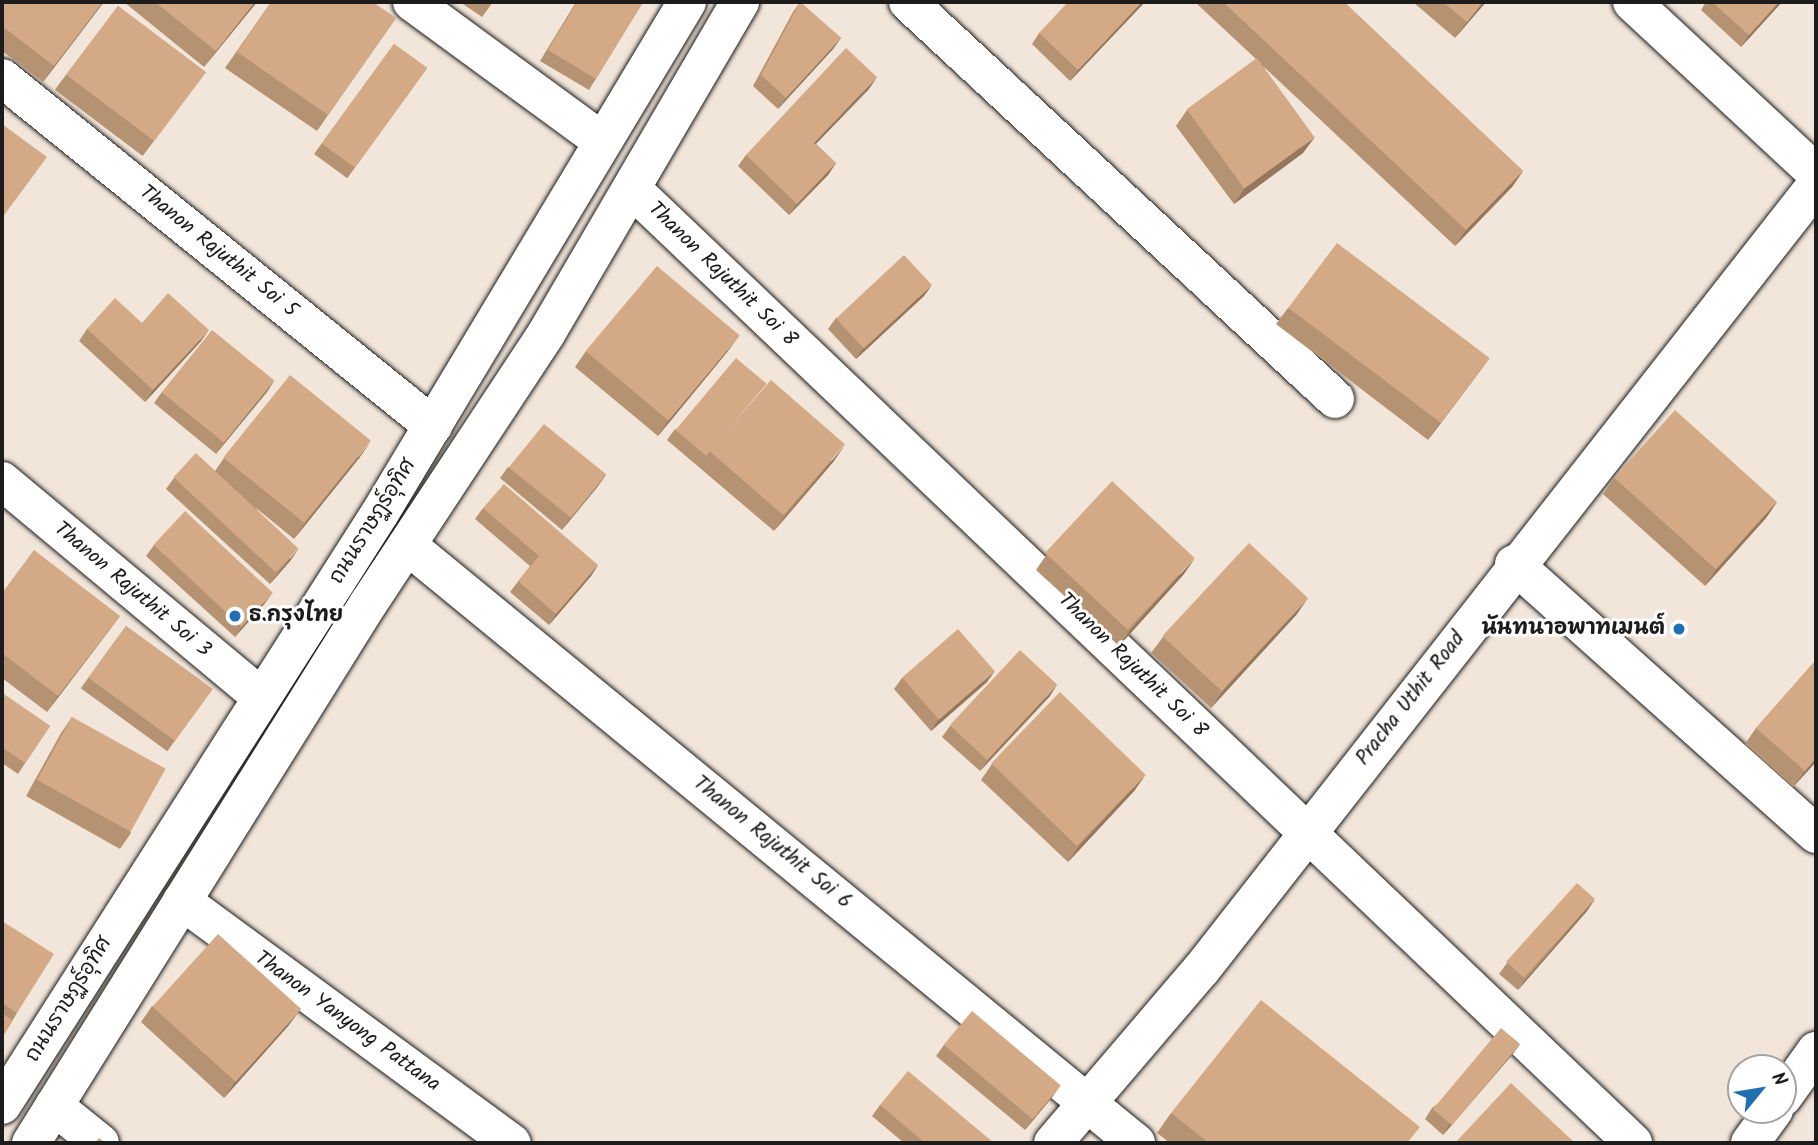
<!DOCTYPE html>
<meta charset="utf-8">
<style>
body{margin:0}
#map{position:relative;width:1818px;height:1145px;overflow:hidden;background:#f2e6da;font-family:Kalam,"Playpen Sans Thai",sans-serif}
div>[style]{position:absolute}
.roads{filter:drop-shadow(0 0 2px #1c1c1c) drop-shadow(0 0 2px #1c1c1c)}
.minor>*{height:38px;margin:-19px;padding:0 19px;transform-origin:19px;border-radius:19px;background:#fff}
.tertiary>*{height:38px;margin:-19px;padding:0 19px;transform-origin:19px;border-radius:19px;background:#fff}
.wall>*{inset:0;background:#b59272;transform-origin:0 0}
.shaded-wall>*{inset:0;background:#94775d}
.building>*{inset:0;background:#d3aa85;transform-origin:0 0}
.dots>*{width:19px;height:19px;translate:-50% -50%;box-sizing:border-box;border:4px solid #fff;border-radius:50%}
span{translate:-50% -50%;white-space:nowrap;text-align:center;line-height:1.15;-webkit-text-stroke:6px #fff;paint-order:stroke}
.street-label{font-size:21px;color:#1c1c1c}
.poi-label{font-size:21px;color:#1c1c1c;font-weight:700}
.left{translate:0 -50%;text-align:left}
.right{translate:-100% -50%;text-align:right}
.frame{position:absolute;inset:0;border:4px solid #1c1c1c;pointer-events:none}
.north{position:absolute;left:1727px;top:1054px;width:70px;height:70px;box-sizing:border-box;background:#fff;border:2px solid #a4a4a4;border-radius:50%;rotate:60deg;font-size:19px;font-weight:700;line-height:28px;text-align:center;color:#1c1c1c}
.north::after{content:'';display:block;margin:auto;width:24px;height:32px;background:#1f6fb2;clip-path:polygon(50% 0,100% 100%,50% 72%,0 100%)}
</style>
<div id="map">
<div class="roads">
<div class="minor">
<div style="left:412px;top:2px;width:235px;rotate:36.2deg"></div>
<div style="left:908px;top:2px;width:583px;rotate:42.91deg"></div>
<div style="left:1632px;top:2px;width:251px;rotate:42.9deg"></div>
<div style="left:2px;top:78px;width:554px;rotate:38.92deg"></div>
<div style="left:632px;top:189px;width:1383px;rotate:43.62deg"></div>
<div style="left:2px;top:481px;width:327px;rotate:39.8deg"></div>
<div style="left:253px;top:690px;width:13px;rotate:4deg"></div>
<div style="left:407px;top:545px;width:943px;rotate:39.36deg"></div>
<div style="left:1514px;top:564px;width:405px;rotate:41.8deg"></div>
<div style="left:182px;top:901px;width:409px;rotate:36.3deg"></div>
<div style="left:1783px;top:1097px;width:57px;rotate:-54.3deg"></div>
<div style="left:54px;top:1106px;width:59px;rotate:38.8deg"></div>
<div style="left:1053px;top:1143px;width:228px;rotate:-49.5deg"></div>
<div style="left:1201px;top:970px;width:997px;rotate:-51.92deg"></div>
<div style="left:1750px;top:1143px;width:41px;rotate:-54deg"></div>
</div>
<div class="tertiary">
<div style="left:2px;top:1105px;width:702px;rotate:-57.44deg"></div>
<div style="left:380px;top:513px;width:596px;rotate:-59deg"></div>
<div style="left:31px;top:1143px;width:636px;rotate:-57.99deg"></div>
<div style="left:368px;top:604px;width:323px;rotate:-56.6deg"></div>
<div style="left:546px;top:334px;width:385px;rotate:-59.7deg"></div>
</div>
</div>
<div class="wall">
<div style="clip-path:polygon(2px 2px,103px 3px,43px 82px,2px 51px)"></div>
<div style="clip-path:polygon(124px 2px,257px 2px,204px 67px)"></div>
<div style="clip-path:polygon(271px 2px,396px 18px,317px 131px,225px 68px)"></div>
<div style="clip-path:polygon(460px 2px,493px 2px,482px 17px)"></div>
<div style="clip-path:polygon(576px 2px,643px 2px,589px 90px,540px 61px)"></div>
<div style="clip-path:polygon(800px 2px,841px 38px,833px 49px,778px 109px,753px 86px,793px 12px)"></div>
<div style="clip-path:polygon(1145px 2px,1070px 81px,1032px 44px,1039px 33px)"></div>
<div style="clip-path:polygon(1195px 2px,1344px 2px,1523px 171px,1512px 187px,1455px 246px,1264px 67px,1303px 153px,1234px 204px,1176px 126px,1187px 110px,1256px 59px)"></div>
<div style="clip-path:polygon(1413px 2px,1486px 2px,1455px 38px)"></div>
<div style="clip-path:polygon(1706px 2px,1782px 2px,1741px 47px,1701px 10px)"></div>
<div style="left:118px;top:6px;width:110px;height:105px;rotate:37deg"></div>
<div style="left:394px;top:44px;width:41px;height:136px;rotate:36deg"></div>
<div style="clip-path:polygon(869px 89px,816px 144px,836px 163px,828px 175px,789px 215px,738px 166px,746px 155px)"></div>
<div style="clip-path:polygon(924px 296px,856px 359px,828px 329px,836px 318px)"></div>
<div style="clip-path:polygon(1288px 308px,1489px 359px,1428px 440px,1276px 324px)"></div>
<div style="clip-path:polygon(142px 323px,201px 341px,145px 402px,79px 341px,87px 329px)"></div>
<div style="clip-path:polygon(586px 351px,728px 351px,658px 436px,575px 367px)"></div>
<div style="clip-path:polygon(274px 381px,216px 454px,154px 403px,162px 392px)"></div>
<div style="clip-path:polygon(675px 429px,834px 461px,774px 531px,667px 440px)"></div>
<div style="clip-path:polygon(360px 457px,294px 539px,256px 508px,291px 560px,270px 584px,166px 489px,174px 478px,215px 471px,224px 458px)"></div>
<div style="clip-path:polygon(508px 467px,606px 475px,598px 486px,562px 530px,500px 478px)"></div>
<div style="clip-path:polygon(1614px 478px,1777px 502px,1766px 518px,1705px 586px,1603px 494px)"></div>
<div style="clip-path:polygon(483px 508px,598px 565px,591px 576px,549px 625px,510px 592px,530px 566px,475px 519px)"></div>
<div style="clip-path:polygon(154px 545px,265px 603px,235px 637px,146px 556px)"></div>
<div style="clip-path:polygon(1047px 554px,1184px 574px,1119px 646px,1036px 570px)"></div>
<div style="clip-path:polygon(2px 593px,120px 616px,47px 712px,2px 678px)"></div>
<div style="clip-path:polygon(1297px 614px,1211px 708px,1151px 653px,1163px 637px)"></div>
<div style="left:126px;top:626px;width:107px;height:77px;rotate:36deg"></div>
<div style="clip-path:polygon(1816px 660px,1816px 762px,1793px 787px,1745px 744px,1756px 728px)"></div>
<div style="clip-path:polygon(902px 678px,987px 682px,931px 731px,894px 689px)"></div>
<div style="clip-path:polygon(2px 693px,50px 726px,18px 774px,2px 763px)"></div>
<div style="clip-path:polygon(1050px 696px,980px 771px,942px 737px,950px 726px)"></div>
<div style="clip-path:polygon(72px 717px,131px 833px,120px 849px,26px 796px,61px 733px)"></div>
<div style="clip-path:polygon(992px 764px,1135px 790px,1068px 862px,981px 780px)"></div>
<div style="clip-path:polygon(1595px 899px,1587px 911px,1518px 990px,1499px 974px,1507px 963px)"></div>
<div style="clip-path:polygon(2px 921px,17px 1013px,2px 1038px)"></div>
<div style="clip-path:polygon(152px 1006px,289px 1025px,224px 1098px,141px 1022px)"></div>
<div style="clip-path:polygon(1520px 1044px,1512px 1055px,1443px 1135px,1425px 1119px,1432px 1108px)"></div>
<div style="clip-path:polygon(944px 1045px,1053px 1096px,1025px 1130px,936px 1056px)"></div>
<div style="clip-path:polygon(880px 1105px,994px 1143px,904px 1143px,872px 1116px)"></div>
<div style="clip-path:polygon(1171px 1113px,1409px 1143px,1170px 1143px,1157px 1133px)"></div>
</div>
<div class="shaded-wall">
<div style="clip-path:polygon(103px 2px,104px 2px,43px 82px,54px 66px)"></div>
<div style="clip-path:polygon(255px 2px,257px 2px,204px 67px,216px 51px)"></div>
<div style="clip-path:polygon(1142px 2px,1145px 2px,1070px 81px,1078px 70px)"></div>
<div style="clip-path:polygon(1483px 2px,1486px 2px,1455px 38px,1467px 22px)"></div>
<div style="clip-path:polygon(1779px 2px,1782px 2px,1741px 47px,1749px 35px)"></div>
<div style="clip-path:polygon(841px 38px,833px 49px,778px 109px,786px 98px)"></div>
<div style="clip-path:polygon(877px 77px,869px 89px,806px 154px,814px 143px)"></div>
<div style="clip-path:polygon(1315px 137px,1303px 153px,1234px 204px,1245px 188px)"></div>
<div style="clip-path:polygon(836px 163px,828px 175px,789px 215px,797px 204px)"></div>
<div style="clip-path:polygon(1523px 171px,1512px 187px,1455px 246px,1466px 230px)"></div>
<div style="clip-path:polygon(932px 285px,924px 296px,856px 359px,864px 347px)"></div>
<div style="clip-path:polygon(209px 330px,201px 341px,145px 402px,153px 390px)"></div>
<div style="clip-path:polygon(740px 335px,728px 351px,658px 436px,669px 420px)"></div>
<div style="clip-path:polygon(1489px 359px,1477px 375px,1428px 440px,1439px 424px)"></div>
<div style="clip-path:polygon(274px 381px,267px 392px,216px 454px,224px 443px)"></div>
<div style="clip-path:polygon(371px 441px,360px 457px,294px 539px,305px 523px)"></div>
<div style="clip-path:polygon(845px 445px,834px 461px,774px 531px,786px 515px)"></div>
<div style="clip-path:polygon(606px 475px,598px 486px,562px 530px,570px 519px)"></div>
<div style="clip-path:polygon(1777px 502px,1766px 518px,1705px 586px,1716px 570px)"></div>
<div style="clip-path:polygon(299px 548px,291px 560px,270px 584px,278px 573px)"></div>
<div style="clip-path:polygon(1195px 558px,1184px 574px,1119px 646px,1130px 630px)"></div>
<div style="clip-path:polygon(598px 565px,591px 576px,549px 625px,556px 614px)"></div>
<div style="clip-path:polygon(273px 592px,265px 603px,235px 637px,243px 626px)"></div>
<div style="clip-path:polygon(1308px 598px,1297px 614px,1211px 708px,1222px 692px)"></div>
<div style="clip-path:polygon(120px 616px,108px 632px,47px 712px,58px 696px)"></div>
<div style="clip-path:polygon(995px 671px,987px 682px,931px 731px,938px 720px)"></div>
<div style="clip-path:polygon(1057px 685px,1050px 696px,980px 771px,988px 760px)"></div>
<div style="clip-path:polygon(1816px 758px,1816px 762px,1793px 787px,1805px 771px)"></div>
<div style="clip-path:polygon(1146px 774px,1135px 790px,1068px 862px,1079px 846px)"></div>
<div style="clip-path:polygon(1595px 899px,1587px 911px,1518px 990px,1526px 979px)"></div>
<div style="clip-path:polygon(301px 1009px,289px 1025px,224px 1098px,235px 1082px)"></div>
<div style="clip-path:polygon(1520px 1044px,1512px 1055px,1443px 1135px,1450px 1124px)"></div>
<div style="clip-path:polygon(1061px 1085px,1053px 1096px,1025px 1130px,1033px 1119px)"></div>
</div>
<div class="building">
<div style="clip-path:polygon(2px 2px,103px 2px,54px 66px,2px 26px)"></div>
<div style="clip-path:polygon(155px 2px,255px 2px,216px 51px)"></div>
<div style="clip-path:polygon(271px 2px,373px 2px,396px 18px,328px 115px,237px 52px)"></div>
<div style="clip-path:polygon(577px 2px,643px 2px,596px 79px,548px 50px)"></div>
<div style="clip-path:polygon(800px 2px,841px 38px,786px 98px,761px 75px)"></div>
<div style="clip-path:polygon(1068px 2px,1142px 2px,1078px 70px,1039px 33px)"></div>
<div style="clip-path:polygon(1223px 2px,1344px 2px,1523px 171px,1466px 230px)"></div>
<div style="clip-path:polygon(1443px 2px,1483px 2px,1467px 22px)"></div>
<div style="clip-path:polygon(1712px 2px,1779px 2px,1749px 35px)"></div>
<div style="left:118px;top:6px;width:110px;height:86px;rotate:37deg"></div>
<div style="left:394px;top:44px;width:41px;height:123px;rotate:36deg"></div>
<div style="clip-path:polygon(846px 48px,877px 77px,814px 143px,836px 163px,797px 204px,746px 155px)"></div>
<div style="left:1257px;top:58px;width:98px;height:87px;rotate:54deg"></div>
<div style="clip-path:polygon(2px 124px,47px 157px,2px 218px)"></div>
<div style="left:1337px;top:243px;width:191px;height:81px;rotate:37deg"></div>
<div style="left:904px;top:255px;width:41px;height:93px;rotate:47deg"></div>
<div style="left:657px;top:266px;width:108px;height:111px;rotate:40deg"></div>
<div style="clip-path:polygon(168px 293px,209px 330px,153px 390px,87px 329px,115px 298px,142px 323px)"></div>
<div style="left:212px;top:330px;width:80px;height:80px;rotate:39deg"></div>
<div style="left:736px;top:358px;width:40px;height:94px;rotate:40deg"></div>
<div style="left:290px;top:375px;width:104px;height:106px;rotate:39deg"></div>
<div style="left:771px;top:380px;width:98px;height:94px;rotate:41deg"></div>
<div style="left:1675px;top:410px;width:137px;height:91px;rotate:42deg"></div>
<div style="left:544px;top:424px;width:80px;height:56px;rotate:39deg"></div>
<div style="left:196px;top:453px;width:140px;height:33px;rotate:43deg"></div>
<div style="left:1112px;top:481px;width:113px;height:98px;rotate:43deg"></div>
<div style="clip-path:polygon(504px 484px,598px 565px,556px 614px,518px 581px,539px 556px,483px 508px)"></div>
<div style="left:185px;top:511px;width:120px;height:46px;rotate:43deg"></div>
<div style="left:1249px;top:543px;width:81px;height:127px;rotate:43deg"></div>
<div style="clip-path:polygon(34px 550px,120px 616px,58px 696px,2px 653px,2px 593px)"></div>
<div style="left:126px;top:626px;width:107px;height:64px;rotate:36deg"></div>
<div style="left:958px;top:629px;width:56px;height:74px;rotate:49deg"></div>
<div style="left:1020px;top:650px;width:51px;height:103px;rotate:43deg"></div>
<div style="clip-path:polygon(1816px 660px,1816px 758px,1805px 771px,1756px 728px)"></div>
<div style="left:1060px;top:692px;width:119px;height:99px;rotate:44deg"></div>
<div style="clip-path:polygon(2px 693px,50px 726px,25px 763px,2px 747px)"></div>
<div style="left:72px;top:717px;width:107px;height:72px;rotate:29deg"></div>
<div style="left:1577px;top:883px;width:24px;height:106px;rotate:42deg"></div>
<div style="clip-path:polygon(2px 921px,54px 954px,17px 1013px,2px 1003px)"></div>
<div style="left:218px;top:934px;width:112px;height:98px;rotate:42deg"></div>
<div style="clip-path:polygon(1261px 1000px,1420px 1127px,1407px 1143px,1209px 1143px,1171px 1113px)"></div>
<div style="left:972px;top:1011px;width:116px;height:44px;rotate:40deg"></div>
<div style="clip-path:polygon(2px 1013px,12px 1020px,2px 1038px)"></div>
<div style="left:1501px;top:1028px;width:25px;height:106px;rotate:40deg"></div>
<div style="clip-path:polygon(908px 1071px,994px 1143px,925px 1143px,880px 1105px)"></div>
<div style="clip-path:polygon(1511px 1083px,1575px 1143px,1455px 1143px)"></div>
<div style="clip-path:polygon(99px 1138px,106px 1143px,95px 1143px)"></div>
</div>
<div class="dots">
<div style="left:235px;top:616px;background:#1f6fb2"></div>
<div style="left:1679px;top:629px;background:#1f6fb2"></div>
</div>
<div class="street-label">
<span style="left:218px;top:252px;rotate:39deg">Thanon Rajuthit Soi 5</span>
<span style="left:722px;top:275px;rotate:44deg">Thanon Rajuthit Soi 8</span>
<span style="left:373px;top:522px;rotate:-58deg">ถนนราษฏร์อุทิศ</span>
<span style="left:132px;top:590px;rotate:40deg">Thanon Rajuthit Soi 3</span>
<span style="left:1132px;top:666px;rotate:44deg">Thanon Rajuthit Soi 8</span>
<span style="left:1411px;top:699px;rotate:-52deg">Pracha Uthit Road</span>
<span style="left:772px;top:843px;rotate:39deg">Thanon Rajuthit Soi 6</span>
<span style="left:69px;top:1000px;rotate:-58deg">ถนนราษฏร์อุทิศ</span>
<span style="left:347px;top:1022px;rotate:36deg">Thanon Yanyong Pattana</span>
</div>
<div class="poi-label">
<span class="left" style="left:249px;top:616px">ธ.กรุงไทย</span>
<span class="right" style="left:1665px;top:629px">นันทนาอพาทเมนต์</span>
</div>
<div class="frame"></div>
<div class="north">N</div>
</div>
